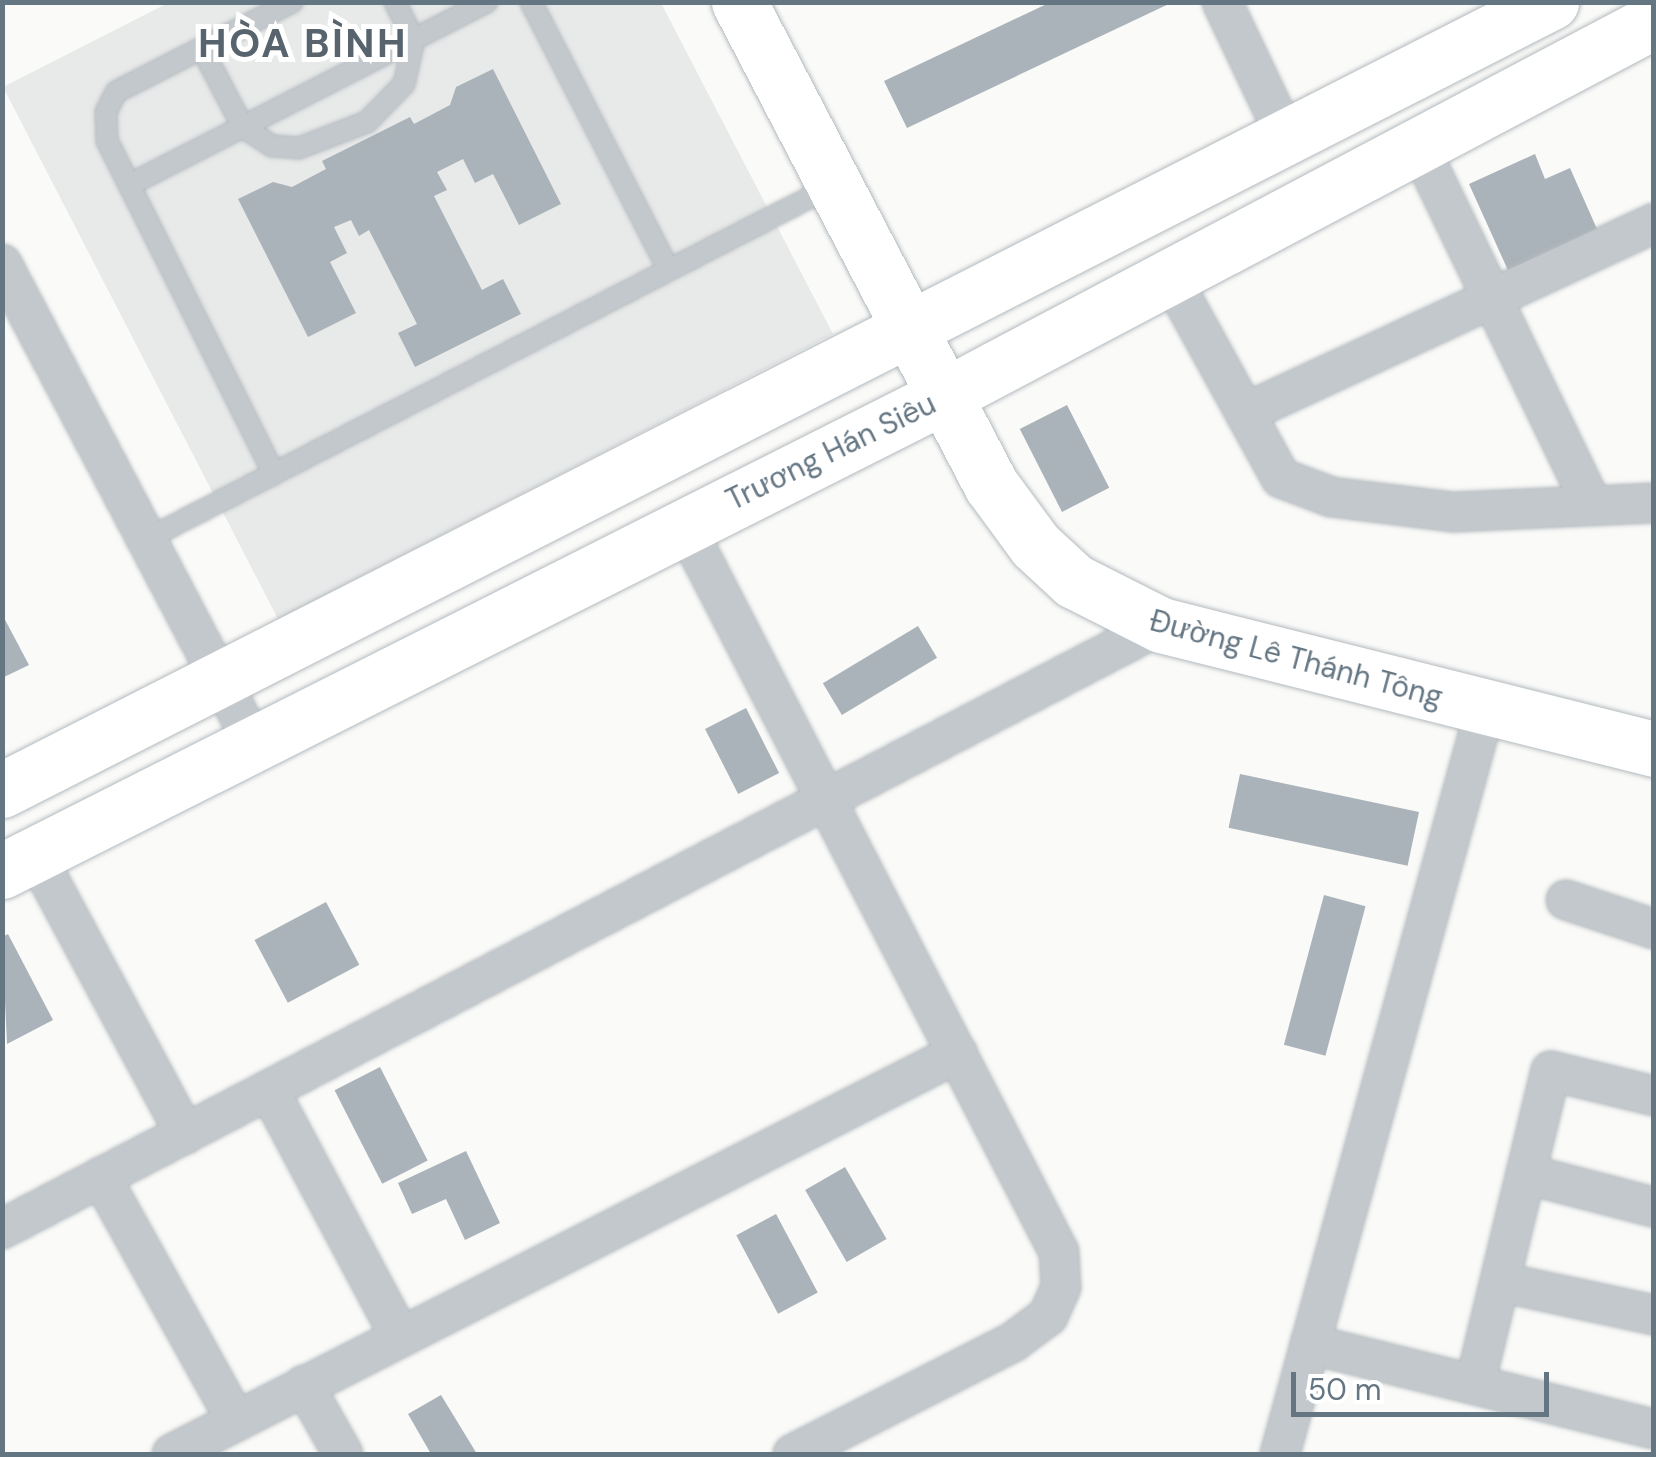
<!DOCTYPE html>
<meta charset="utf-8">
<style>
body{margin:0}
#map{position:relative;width:1656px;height:1457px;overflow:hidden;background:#fafaf8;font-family:"DM Sans",sans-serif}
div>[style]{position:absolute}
.built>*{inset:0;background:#e8e9e9}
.building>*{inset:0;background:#aab3b9;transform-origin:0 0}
.roads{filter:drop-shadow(0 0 2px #b3babf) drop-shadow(0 0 2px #b3babf)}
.service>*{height:20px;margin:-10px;padding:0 10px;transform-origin:10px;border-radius:10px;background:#c3c8cc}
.minor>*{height:38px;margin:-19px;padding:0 19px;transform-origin:19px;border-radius:19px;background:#c3c8cc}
.secondary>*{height:55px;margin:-27.5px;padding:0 27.5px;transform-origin:27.5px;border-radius:27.5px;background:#fff}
span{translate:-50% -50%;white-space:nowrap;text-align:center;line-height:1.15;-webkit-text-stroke:10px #fff;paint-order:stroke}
.street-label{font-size:30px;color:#657683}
.district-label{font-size:40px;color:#57646e;font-weight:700;letter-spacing:2.5px}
.frame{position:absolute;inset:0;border:5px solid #657683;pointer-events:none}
.scale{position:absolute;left:1291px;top:1372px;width:258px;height:45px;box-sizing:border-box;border:5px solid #657683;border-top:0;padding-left:12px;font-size:30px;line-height:35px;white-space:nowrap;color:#657683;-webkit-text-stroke:8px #fff;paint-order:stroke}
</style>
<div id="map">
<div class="built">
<div style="clip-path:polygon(168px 3px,661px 3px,833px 334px,278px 619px,3px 87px)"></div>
</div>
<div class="building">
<div style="clip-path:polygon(1051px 2px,1173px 2px,907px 128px,884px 81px)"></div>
<div style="clip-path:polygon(493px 69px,561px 204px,519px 225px,493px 174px,475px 183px,463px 159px,437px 172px,447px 190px,434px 196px,482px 290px,503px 279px,521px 314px,415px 367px,398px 333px,417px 324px,369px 230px,359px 236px,351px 220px,334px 227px,347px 253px,330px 262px,356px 313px,308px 337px,238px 199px,273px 182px,292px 187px,326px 169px,322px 161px,410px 117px,414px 124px,450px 105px,456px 87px)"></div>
<div style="clip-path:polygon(1535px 154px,1545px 179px,1570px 168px,1601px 238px,1511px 277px,1469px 184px)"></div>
<div style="left:1067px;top:405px;width:93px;height:53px;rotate:63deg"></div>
<div style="clip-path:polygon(2px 614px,29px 665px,2px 678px)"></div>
<div style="left:918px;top:626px;width:37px;height:111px;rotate:59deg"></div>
<div style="left:746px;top:708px;width:73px;height:46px;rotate:63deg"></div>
<div style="left:1240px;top:774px;width:183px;height:55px;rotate:12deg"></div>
<div style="left:1324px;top:895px;width:43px;height:155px;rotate:15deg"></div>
<div style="left:326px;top:902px;width:71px;height:81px;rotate:62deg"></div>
<div style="clip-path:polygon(8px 934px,53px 1020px,7px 1044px,2px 937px)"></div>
<div style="left:380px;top:1067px;width:105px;height:51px;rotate:63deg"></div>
<div style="clip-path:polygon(466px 1151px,500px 1223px,465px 1240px,446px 1199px,412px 1214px,398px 1183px)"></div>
<div style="left:845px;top:1167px;width:83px;height:46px;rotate:60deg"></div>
<div style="left:776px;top:1214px;width:89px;height:45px;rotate:62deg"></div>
<div style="clip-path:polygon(441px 1395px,477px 1454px,431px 1454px,408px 1414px)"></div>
</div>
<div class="roads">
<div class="service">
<div style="left:531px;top:2px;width:301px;rotate:62.8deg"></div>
<div style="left:202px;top:49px;width:88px;rotate:62.3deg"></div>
<div style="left:243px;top:127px;width:35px;rotate:33deg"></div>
<div style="left:272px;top:146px;width:27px;rotate:4deg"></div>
<div style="left:299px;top:148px;width:73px;rotate:-20.9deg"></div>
<div style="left:367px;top:122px;width:53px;rotate:-45.8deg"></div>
<div style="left:404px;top:84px;width:45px;rotate:-77.2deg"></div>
<div style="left:414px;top:40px;width:42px;rotate:-116.6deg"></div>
<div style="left:129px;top:185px;width:402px;rotate:-27.1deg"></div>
<div style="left:274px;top:474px;width:373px;rotate:-116.6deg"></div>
<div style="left:107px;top:141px;width:29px;rotate:-92deg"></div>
<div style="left:106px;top:112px;width:22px;rotate:-63deg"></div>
<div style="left:116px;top:92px;width:198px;rotate:-27.1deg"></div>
<div style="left:147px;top:539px;width:771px;rotate:-27.26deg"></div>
</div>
<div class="minor">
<div style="left:1222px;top:2px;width:152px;rotate:64.6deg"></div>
<div style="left:1419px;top:147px;width:398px;rotate:64.2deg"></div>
<div style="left:2px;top:264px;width:538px;rotate:62.29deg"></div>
<div style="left:1171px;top:278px;width:228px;rotate:61.2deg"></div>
<div style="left:1281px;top:478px;width:53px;rotate:20.8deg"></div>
<div style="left:1331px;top:497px;width:124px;rotate:7deg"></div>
<div style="left:1454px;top:512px;width:200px;rotate:-2.6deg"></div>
<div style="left:1245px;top:413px;width:451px;rotate:-24.9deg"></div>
<div style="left:684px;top:524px;width:819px;rotate:62.75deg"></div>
<div style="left:1059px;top:1252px;width:35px;rotate:87deg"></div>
<div style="left:1061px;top:1287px;width:32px;rotate:114deg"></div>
<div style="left:1048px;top:1316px;width:44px;rotate:143.4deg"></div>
<div style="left:1013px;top:1342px;width:247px;rotate:153deg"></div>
<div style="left:35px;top:854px;width:318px;rotate:61.8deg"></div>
<div style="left:1566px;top:900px;width:93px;rotate:18.2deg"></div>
<div style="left:269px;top:1090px;width:276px;rotate:62deg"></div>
<div style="left:1526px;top:1174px;width:132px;rotate:14.5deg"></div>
<div style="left:101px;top:1177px;width:279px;rotate:61deg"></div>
<div style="left:2px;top:1229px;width:1307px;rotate:-27.53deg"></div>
<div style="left:1500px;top:1282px;width:157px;rotate:12.1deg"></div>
<div style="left:1310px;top:1344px;width:354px;rotate:13.9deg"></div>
<div style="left:1475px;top:1384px;width:322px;rotate:-76.4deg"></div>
<div style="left:1551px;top:1071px;width:106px;rotate:13.6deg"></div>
<div style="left:304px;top:1385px;width:79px;rotate:60.5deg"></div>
<div style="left:172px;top:1454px;width:882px;rotate:-27.03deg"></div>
<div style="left:1280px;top:1454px;width:772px;rotate:-74.6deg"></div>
</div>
<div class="secondary">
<div style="left:739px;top:2px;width:545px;rotate:62.45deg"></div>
<div style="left:991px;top:485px;width:74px;rotate:53.7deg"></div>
<div style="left:1035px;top:545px;width:53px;rotate:42.7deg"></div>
<div style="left:1074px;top:581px;width:97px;rotate:26.8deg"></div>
<div style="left:1161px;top:625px;width:508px;rotate:14.12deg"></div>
<div style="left:2px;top:790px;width:1738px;rotate:-26.96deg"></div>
<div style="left:2px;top:871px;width:1055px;rotate:-26.76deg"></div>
<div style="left:944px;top:396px;width:803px;rotate:-27.84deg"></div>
</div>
</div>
<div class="street-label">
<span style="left:831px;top:452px;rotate:-26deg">Trương Hán Siêu</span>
<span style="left:1296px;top:659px;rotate:15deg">Đường Lê Thánh Tông</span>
</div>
<div class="district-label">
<span style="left:303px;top:43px">HÒA BÌNH</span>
</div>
<div class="frame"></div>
<div class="scale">50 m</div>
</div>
